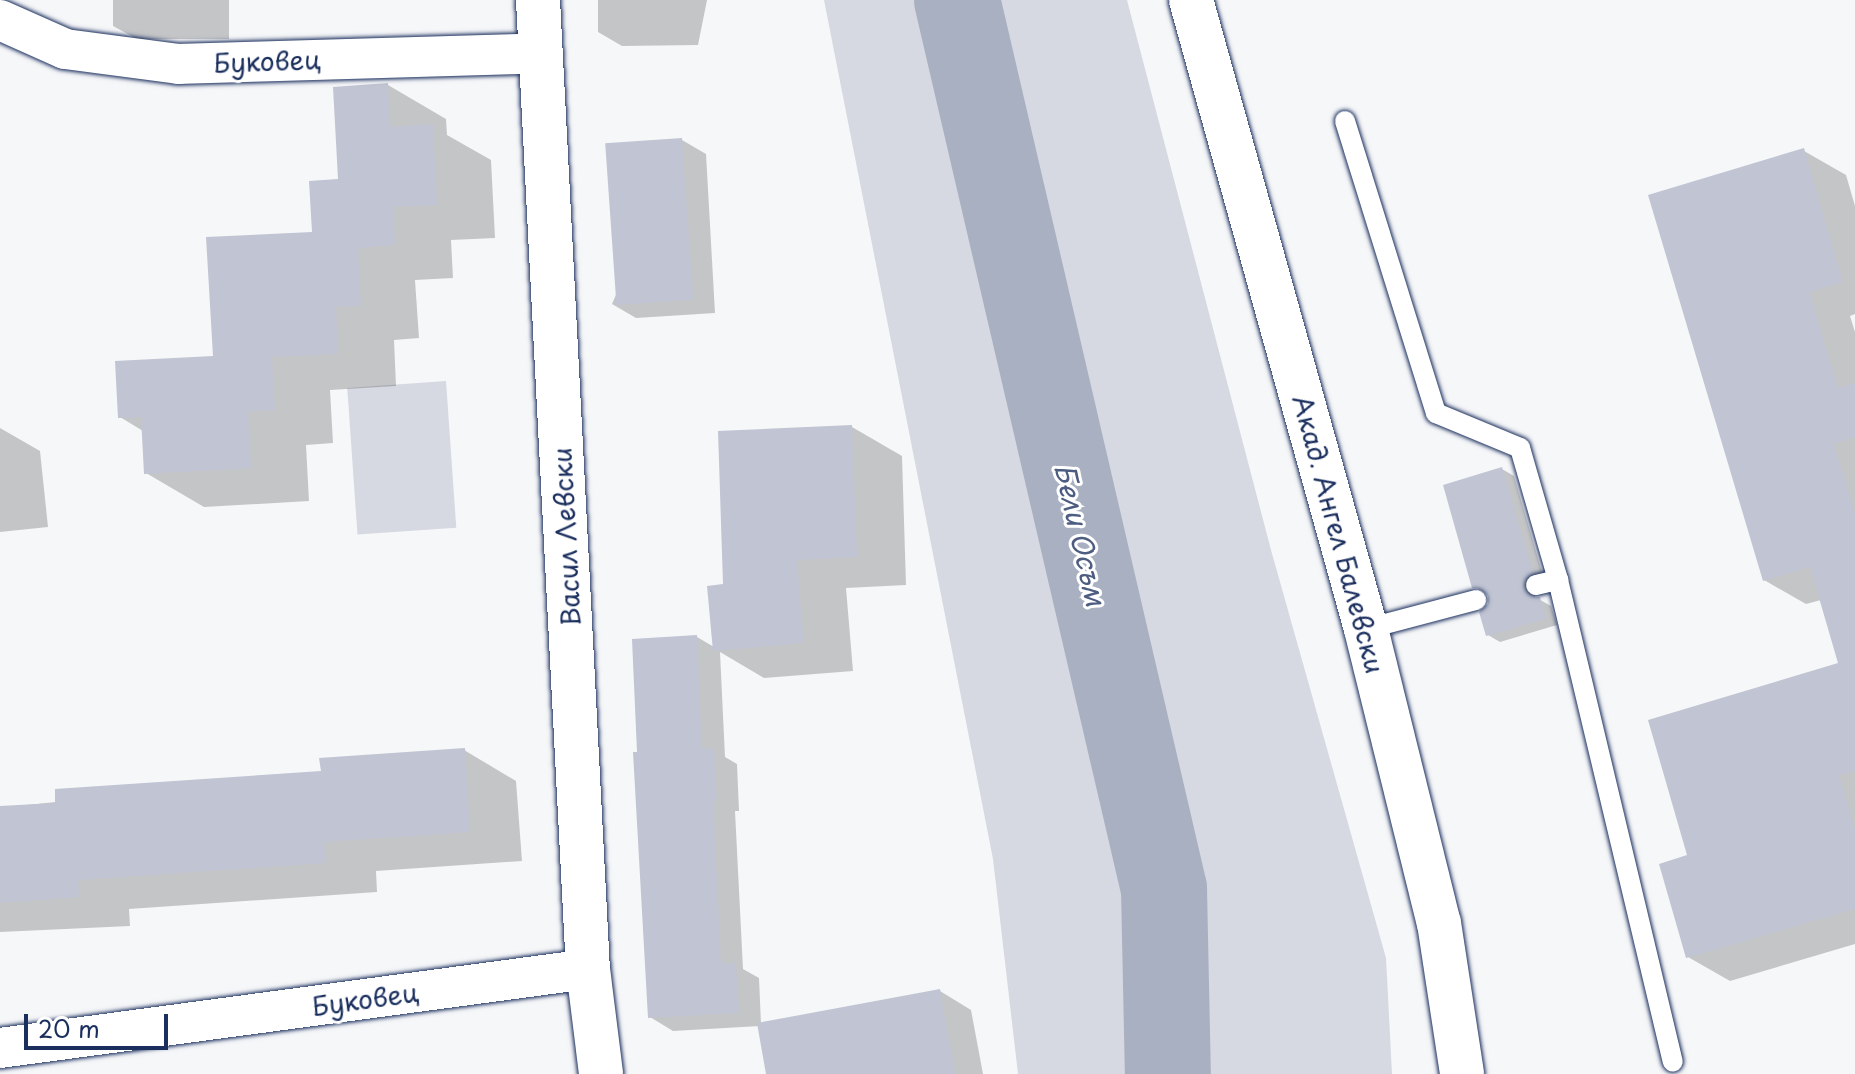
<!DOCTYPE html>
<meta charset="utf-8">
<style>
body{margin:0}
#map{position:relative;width:1855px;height:1074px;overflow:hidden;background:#f6f7f9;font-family:"Playpen Sans",sans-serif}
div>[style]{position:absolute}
.green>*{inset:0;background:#d6d9e2;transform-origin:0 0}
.shadow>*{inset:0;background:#0003}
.river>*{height:86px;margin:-43px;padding:0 43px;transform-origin:43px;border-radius:43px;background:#a9b0c1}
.building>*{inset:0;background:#c0c4d3;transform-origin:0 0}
.roads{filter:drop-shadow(0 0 2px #1b2f5e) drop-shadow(0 0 2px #1b2f5e)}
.service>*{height:20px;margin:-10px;padding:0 10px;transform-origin:10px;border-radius:10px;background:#fff}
.minor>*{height:40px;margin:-20px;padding:0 20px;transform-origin:20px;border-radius:20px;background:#fff}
.tertiary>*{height:44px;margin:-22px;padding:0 22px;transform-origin:22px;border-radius:22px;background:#fff}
.secondary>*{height:44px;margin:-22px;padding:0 22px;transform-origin:22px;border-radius:22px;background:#fff}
span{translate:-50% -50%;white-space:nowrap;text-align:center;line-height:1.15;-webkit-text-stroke:6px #fff;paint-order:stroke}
.street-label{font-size:26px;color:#1b2f5e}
.water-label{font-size:28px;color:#4d5c81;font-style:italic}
.scale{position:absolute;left:24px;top:1014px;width:144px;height:36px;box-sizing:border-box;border:4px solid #1b2f5e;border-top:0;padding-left:10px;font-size:24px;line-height:28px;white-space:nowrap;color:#1b2f5e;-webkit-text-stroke:6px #fff;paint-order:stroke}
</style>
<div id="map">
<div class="green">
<div style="clip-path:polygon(824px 0,1127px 0,1271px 550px,1386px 958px,1392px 1074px,1018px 1074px,993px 859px)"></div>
<div style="left:446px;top:381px;width:147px;height:99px;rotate:86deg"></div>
</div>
<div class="shadow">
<div style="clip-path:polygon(113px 0,229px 0,229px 39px,137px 39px,113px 26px)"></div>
<div style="clip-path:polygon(598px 0,707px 0,698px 45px,622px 46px,598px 32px)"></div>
<div style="clip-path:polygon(388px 85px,446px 119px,447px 135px,491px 160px,495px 238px,451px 240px,453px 278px,415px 280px,419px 338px,394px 340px,396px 386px,330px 390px,333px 443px,306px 445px,309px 501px,204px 507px,146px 473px,143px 431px,120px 417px,215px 358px,314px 234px)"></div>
<div style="clip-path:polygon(682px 140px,706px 154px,715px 313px,636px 318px,612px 304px)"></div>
<div style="clip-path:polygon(1804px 151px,1846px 175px,1855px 206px,1855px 314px,1850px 316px,1855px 332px,1855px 944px,1730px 981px,1688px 957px,1690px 856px,1840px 665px,1821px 600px,1806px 604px,1764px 580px)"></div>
<div style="clip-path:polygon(852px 427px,902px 456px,906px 585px,846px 588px,853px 671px,764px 678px,720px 652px,725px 757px,737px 764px,739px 811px,735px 811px,743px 969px,759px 978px,761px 1024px,940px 991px,971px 1010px,983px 1074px,768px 1074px,760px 1026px,673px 1031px,650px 1017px,697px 637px,714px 647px,725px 586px)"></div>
<div style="clip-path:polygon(0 428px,40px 451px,48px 527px,0 532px)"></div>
<div style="clip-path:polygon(1502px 469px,1514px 476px,1544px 579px,1535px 587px,1535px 597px,1551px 606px,1557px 625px,1500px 642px,1488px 635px,1490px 595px,1474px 586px)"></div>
<div style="clip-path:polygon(464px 750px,516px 781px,522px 861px,376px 871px,377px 892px,129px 909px,130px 926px,0 932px,0 808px,323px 773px)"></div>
</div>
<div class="river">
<div style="left:957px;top:0;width:913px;rotate:76.89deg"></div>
<div style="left:1164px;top:889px;width:185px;rotate:88.8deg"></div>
</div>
<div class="building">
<div style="clip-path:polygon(388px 83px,390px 127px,433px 124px,437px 205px,393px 207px,395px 245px,358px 248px,361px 306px,336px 307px,338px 354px,272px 357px,275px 410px,248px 412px,251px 468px,144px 474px,141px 417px,118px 418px,115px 361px,213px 356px,206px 237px,312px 232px,309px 181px,338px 179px,333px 87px)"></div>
<div style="left:682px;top:138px;width:162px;height:77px;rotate:86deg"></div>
<div style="clip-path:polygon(1804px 148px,1843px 282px,1809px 292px,1838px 388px,1855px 383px,1855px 437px,1834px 444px,1855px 515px,1855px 771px,1839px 775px,1855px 830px,1855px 909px,1686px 958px,1659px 864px,1687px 855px,1648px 720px,1838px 663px,1810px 567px,1763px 581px,1648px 195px)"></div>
<div style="clip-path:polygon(852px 425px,857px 557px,797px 560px,804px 643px,713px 651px,707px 586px,723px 584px,718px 431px)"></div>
<div style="clip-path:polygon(1502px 467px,1533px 572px,1524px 580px,1524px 589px,1531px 597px,1540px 597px,1546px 619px,1486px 636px,1479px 612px,1488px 604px,1488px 596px,1480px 588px,1472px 588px,1443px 485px)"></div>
<div style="clip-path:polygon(697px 635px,702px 749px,714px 748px,717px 799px,713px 799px,721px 963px,736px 963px,739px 1013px,648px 1018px,633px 752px,637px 752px,632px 639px)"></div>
<div style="clip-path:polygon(465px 748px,470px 832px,324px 842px,326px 863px,78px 880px,79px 897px,0 903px,0 806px,55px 803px,55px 789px,321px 771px,319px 758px)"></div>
<div style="clip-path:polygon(940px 989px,955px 1074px,766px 1074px,757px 1023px)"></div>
</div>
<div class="roads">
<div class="service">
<div style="left:1345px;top:121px;width:306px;rotate:72.7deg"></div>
<div style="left:1436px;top:413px;width:91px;rotate:22.6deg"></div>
<div style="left:1520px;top:448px;width:137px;rotate:73.9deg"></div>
<div style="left:1558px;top:580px;width:495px;rotate:76.6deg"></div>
<div style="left:1536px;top:585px;width:23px;rotate:-13deg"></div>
<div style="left:1366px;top:629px;width:114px;rotate:-14.8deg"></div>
</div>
<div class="minor">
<div style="left:0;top:20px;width:71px;rotate:24deg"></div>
<div style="left:65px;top:49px;width:115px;rotate:7.5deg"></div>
<div style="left:179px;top:64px;width:363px;rotate:-1.7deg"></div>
<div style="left:0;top:1048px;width:593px;rotate:-7.65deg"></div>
</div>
<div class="tertiary">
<div style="left:1191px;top:0;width:653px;rotate:74.45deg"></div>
<div style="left:1366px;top:629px;width:303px;rotate:76.1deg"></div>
<div style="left:1439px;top:923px;width:153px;rotate:81.3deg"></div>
</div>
<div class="secondary">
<div style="left:538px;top:0;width:970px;rotate:87.05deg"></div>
<div style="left:588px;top:969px;width:106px;rotate:82.9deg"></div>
</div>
</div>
<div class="street-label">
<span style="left:267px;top:61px;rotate:-2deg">Буковец</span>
<span style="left:1339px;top:534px;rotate:75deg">Акад. Ангел Балевски</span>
<span style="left:566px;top:537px;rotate:-93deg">Васил Левски</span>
<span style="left:365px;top:999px;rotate:-8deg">Буковец</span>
</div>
<div class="water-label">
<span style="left:1081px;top:535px;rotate:77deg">Бели Осъм</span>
</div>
<div class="scale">20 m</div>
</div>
